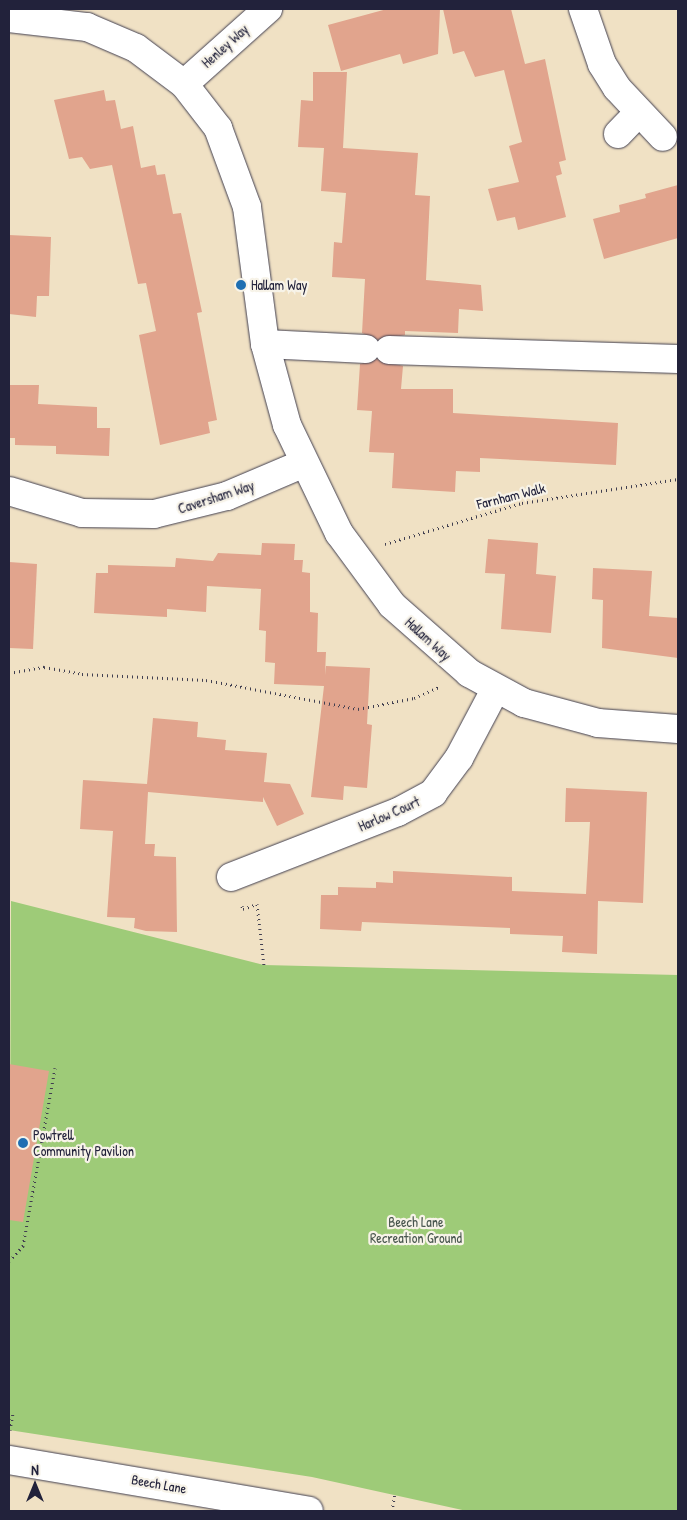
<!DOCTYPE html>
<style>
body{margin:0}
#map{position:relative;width:687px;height:1520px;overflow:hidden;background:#f0e1c4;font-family:"Patrick Hand",sans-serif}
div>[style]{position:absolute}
.green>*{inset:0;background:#9ecb78}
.building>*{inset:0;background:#e1a48d}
.path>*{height:3px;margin-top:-1.5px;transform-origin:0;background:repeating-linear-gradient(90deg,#413f50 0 1px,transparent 0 5px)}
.roads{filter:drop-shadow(0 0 1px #413f50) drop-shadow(0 0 1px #413f50)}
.minor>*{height:28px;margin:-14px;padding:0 14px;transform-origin:14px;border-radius:14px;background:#fff}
.dots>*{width:14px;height:14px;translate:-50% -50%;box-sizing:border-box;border:2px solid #f7f3e8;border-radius:50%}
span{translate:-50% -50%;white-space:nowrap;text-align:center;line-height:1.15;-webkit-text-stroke:4.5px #f7f3e8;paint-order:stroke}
.street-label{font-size:14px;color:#22223b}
.poi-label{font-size:14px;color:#22223b}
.left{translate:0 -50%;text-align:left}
.park-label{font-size:14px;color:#47554d}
.frame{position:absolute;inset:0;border:10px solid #22223b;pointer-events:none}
.north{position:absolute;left:10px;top:1460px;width:50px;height:50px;-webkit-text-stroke:4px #f7f3e8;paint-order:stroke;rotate:0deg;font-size:14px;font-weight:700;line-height:20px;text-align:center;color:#22223b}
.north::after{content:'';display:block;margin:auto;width:18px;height:22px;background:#22223b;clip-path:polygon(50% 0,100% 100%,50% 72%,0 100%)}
</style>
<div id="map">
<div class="green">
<div style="clip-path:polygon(11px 901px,264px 965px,678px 975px,678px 1511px,467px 1511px,312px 1477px,9px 1430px)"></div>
</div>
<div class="building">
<div style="clip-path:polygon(387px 9px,440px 9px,438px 54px,403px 64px,400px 54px,341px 71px,328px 25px)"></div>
<div style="clip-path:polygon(443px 9px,511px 9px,525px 64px,545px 59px,566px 160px,559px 162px,562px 174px,556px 176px,566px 217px,518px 230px,515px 217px,497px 221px,488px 189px,519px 182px,509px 146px,522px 142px,504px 70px,475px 77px,464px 51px,453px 54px)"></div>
<div style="clip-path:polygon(313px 72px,347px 72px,343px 148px,418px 153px,415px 195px,430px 196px,426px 280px,481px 285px,483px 311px,459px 309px,458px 333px,405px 331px,405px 335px,378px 340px,362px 333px,365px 279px,332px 277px,334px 242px,342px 243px,346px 193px,321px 191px,324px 148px,298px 147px,301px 100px,313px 101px)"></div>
<div style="clip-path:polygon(104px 90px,106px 101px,115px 100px,121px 129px,133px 126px,141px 168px,155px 165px,157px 175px,165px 174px,173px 214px,181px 213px,202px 312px,197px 313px,217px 420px,208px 422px,210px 433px,160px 445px,139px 335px,156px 331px,146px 283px,138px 284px,112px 165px,90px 169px,82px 157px,69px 159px,54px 100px)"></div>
<div style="clip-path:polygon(678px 185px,678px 238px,604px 259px,593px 219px,620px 212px,619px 205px,646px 198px,645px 194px)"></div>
<div style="clip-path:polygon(9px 235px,51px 237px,49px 296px,37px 296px,36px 317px,9px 314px)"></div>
<div style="clip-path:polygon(377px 359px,403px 366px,401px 389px,453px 389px,453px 413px,618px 423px,616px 465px,480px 458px,480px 472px,456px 471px,455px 492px,392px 488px,394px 453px,369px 452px,372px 411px,357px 410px,360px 364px)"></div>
<div style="clip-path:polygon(9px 385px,39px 385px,38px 404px,97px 407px,97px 428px,110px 428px,109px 456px,56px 454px,56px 446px,15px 445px,15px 438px,9px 438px)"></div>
<div style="clip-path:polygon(488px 539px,538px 543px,536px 574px,556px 576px,551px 633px,501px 629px,505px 574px,485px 573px)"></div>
<div style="clip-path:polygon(262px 543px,295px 544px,294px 560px,303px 560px,302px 572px,310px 573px,310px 612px,318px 613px,317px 652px,326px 652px,325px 675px,326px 666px,370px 668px,367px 724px,372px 725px,367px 788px,344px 786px,343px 800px,311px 797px,324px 686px,274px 684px,275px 663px,265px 662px,266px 631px,259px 630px,261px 589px,207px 586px,206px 612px,167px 609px,167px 617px,94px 613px,96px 573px,108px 573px,108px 565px,175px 567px,176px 558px,213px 561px,218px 553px,261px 555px)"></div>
<div style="clip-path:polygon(9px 562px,37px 564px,33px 649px,9px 648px)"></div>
<div style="clip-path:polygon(593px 568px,652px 571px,649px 616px,678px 618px,678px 658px,602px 648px,603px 600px,592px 599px)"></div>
<div style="clip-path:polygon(153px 718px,198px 722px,197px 737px,226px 740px,225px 750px,267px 753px,264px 782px,290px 784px,304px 814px,277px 826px,263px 797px,263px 802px,148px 792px,145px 844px,155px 844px,154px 856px,176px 857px,177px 932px,146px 931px,134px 928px,135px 918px,107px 917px,113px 831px,80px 829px,83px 780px,147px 784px)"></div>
<div style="clip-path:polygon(566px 788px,647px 792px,643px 903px,598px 901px,597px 954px,562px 952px,563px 936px,510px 934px,510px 928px,362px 922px,361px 931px,320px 929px,321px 895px,338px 895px,338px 887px,376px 888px,376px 882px,393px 883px,393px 871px,512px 877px,512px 891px,586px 894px,590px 822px,565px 822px)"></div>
<div style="clip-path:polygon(9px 1064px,49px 1071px,23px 1222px,9px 1220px)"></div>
</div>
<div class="path">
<div style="left:385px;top:544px;width:143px;rotate:-16.7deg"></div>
<div style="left:522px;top:503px;width:158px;rotate:-8.7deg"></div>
<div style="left:9px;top:673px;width:36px;rotate:-10deg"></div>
<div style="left:44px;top:667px;width:39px;rotate:10deg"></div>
<div style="left:82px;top:674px;width:124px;rotate:2.8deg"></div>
<div style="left:206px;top:680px;width:155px;rotate:10.8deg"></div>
<div style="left:358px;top:709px;width:57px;rotate:-11.1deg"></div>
<div style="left:414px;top:698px;width:27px;rotate:-24deg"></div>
<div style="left:242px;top:906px;width:3px;rotate:72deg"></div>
<div style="left:243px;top:909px;width:15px;rotate:-20deg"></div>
<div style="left:257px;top:904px;width:61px;rotate:83.5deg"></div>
<div style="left:9px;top:1261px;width:21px;rotate:-47deg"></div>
<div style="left:23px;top:1246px;width:181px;rotate:-79.8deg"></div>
<div style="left:10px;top:1430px;width:17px;rotate:-80deg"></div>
<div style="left:392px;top:1511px;width:19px;rotate:-81deg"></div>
</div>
<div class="roads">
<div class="minor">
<div style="left:583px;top:9px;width:58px;rotate:70.9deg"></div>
<div style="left:602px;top:64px;width:28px;rotate:58deg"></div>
<div style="left:617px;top:88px;width:67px;rotate:46.8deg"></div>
<div style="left:9px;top:18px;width:79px;rotate:6.6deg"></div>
<div style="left:87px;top:27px;width:53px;rotate:23.2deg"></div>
<div style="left:136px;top:48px;width:60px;rotate:36.9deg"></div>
<div style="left:184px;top:84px;width:56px;rotate:52.3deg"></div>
<div style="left:218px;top:128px;width:84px;rotate:69.8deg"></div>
<div style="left:247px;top:207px;width:138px;rotate:82.5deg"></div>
<div style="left:265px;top:344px;width:84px;rotate:74.8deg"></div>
<div style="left:287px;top:425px;width:120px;rotate:64.3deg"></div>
<div style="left:339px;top:533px;width:89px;rotate:53.6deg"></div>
<div style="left:392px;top:605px;width:103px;rotate:41.4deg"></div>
<div style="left:469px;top:673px;width:63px;rotate:28.6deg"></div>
<div style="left:524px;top:703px;width:77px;rotate:15.1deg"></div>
<div style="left:598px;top:723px;width:80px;rotate:4.3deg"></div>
<div style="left:184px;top:84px;width:113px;rotate:-41.8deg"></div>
<div style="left:618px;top:134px;width:29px;rotate:-46deg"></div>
<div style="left:265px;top:344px;width:101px;rotate:2.8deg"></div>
<div style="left:389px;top:350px;width:289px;rotate:1.8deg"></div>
<div style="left:9px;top:491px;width:76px;rotate:16.8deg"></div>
<div style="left:82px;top:513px;width:72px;rotate:0.8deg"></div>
<div style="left:154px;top:514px;width:75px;rotate:-13.9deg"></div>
<div style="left:227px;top:496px;width:82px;rotate:-23.1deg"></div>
<div style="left:231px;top:877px;width:179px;rotate:-21.3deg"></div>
<div style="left:398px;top:812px;width:40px;rotate:-28deg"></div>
<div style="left:433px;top:793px;width:44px;rotate:-53.4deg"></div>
<div style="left:459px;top:758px;width:77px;rotate:-62.1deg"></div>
<div style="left:9px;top:1460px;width:304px;rotate:9.6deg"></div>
</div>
</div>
<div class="dots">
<div style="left:241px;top:285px;background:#1f6fb2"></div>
<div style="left:23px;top:1143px;background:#1f6fb2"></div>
</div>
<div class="street-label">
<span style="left:225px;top:46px;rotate:-42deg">Henley Way</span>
<span style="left:511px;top:496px;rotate:-14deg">Farnham Walk</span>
<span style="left:216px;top:497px;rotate:-18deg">Caversham Way</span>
<span style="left:428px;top:639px;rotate:42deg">Hallam Way</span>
<span style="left:389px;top:814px;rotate:-24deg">Harlow Court</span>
<span style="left:159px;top:1484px;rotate:10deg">Beech Lane</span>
</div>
<div class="poi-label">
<span class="left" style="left:251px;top:285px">Hallam Way</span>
<span class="left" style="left:33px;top:1143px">Powtrell<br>Community Pavilion</span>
</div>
<div class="park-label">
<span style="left:416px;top:1230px">Beech Lane<br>Recreation Ground</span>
</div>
<div class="frame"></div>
<div class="north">N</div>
</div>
